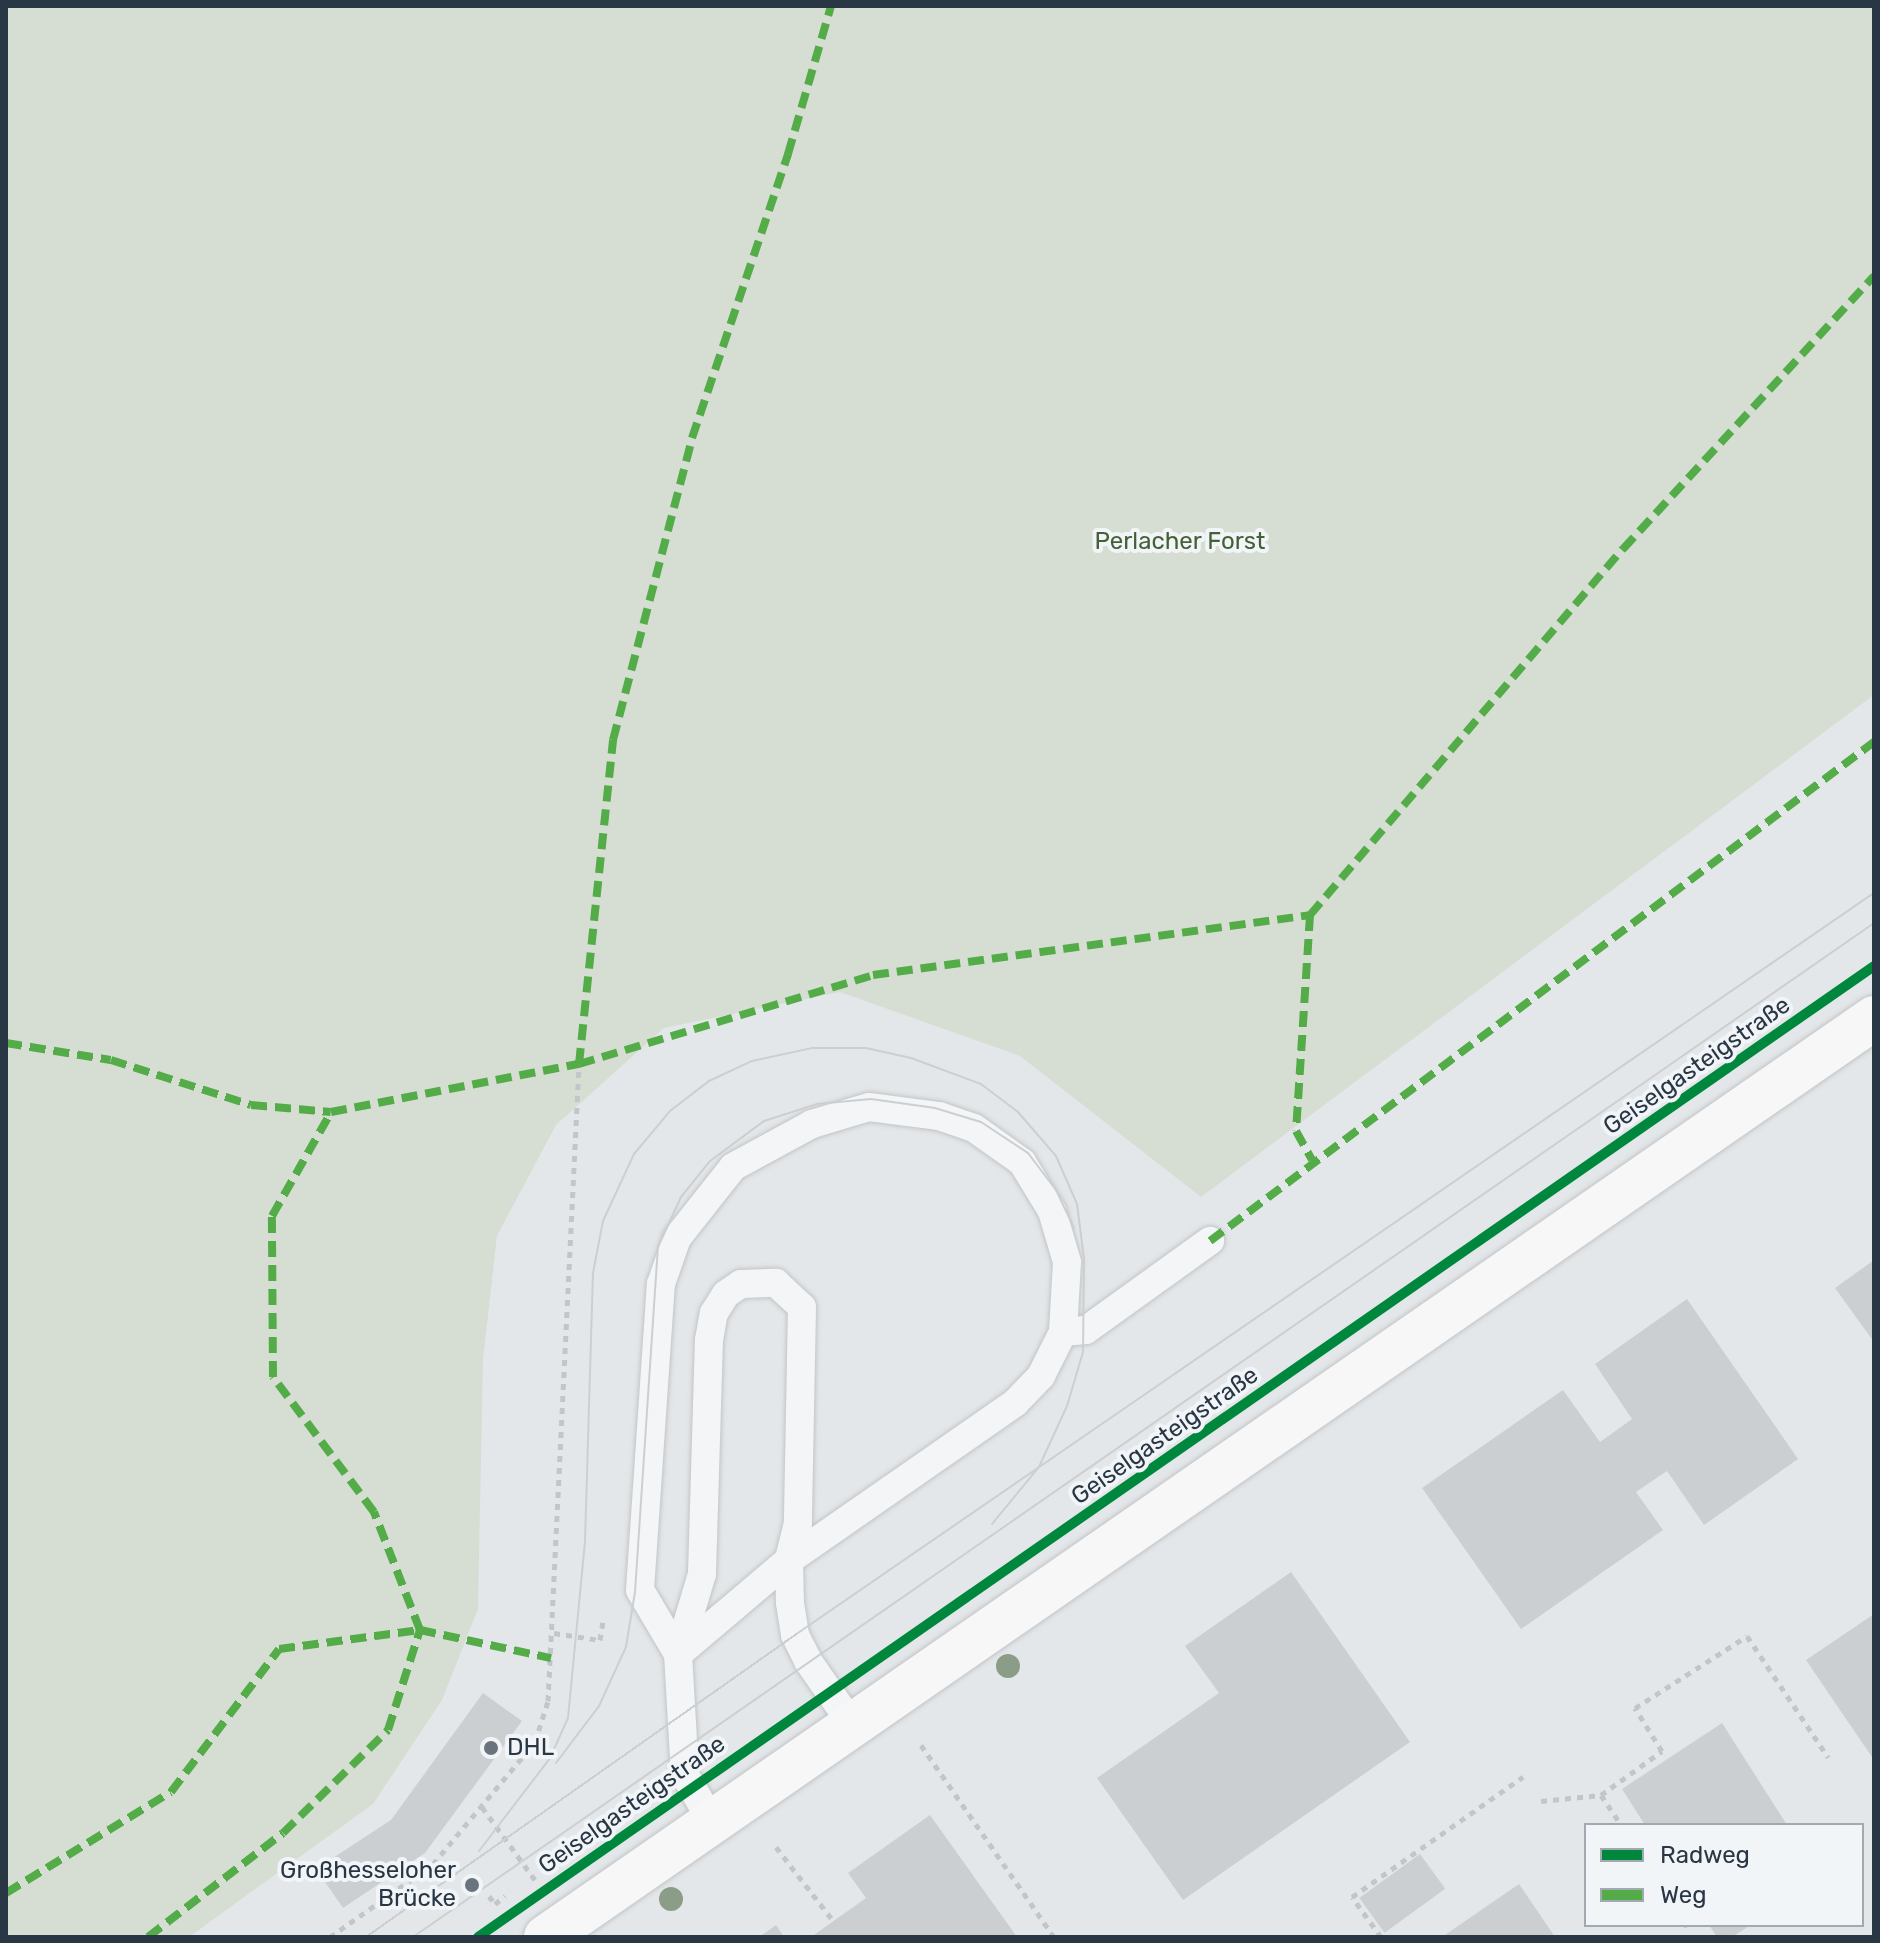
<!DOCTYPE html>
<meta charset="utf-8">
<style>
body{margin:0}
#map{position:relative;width:1880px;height:1943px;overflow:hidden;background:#e4e7e9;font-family:Rubik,sans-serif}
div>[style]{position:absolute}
.green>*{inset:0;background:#d6ded4}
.building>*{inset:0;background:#cccfd2;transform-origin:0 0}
.path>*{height:5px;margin-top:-2.5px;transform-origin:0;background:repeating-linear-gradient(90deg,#c3c6c9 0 6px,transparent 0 12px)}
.roads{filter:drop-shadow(0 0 2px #c2c5c7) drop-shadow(0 0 2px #c2c5c7)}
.service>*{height:28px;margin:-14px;padding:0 14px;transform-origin:14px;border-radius:14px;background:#f3f5f6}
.secondary>*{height:44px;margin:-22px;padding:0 22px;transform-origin:22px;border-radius:22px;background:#f7f7f7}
.tram>*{height:2px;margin:-1px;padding:0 1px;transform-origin:1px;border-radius:1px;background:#cccfd1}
.quiet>*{height:8px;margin-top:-4px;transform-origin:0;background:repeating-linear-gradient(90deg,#53ac47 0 16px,transparent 0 24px)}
.cycleway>*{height:10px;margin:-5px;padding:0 5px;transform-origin:5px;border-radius:5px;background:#00873e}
.trees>*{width:24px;height:24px;margin:-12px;border-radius:50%;background:#8b9d87}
.dots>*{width:22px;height:22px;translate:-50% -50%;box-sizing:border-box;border:4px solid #f2f5f8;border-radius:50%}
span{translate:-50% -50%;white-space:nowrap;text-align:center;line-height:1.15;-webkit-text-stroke:8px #f2f5f8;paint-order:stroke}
.park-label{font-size:24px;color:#436136}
.street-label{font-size:24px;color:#293644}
.poi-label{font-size:24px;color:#293644}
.left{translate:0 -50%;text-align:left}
.right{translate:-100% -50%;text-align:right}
.frame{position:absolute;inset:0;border:8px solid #293644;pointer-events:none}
.legend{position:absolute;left:1584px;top:1823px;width:280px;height:104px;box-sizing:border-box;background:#f2f5f8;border:2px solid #a2a9b0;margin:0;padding:10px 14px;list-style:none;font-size:24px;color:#293644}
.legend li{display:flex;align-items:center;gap:16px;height:40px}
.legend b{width:40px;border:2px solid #a2a9b0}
</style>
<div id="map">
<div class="green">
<div style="clip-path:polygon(6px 6px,1874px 6px,1874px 695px,1201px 1197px,1020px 1056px,840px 992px,664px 1028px,556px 1125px,497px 1236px,483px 1360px,478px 1609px,442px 1700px,373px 1804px,189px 1937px,6px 1937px)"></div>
</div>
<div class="building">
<div style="clip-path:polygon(1874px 1260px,1874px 1342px,1835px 1288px)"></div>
<div style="clip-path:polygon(1687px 1299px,1798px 1459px,1704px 1525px,1667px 1471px,1636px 1492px,1663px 1530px,1521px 1629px,1422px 1488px,1563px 1390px,1600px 1442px,1632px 1419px,1595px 1364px)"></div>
<div style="clip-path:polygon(1291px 1572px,1410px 1742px,1183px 1900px,1097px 1778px,1219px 1693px,1185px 1646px)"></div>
<div style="clip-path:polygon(1874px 1614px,1874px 1760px,1806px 1660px)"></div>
<div style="clip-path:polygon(483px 1693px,522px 1721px,425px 1853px,343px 1908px,316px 1869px,391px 1820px)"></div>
<div style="clip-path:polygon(1722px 1723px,1787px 1825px,1645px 1825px,1622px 1789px)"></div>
<div style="clip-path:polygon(930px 1815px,1017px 1937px,811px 1937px,866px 1898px,848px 1873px)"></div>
<div style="left:1420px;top:1854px;width:43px;height:75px;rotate:54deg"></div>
<div style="clip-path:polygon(1519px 1884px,1555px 1937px,1442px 1937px)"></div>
<div style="clip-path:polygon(776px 1925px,784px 1937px,759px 1937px)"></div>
<div style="clip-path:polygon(1709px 1925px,1751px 1925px,1732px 1937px,1717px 1937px)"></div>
</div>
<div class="path">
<div style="left:554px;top:1633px;width:47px;rotate:8.7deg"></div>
<div style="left:600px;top:1640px;width:20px;rotate:-81deg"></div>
<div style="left:921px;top:1745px;width:234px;rotate:55.3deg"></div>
<div style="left:1601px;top:1795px;width:75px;rotate:-35.8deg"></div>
<div style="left:1662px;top:1751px;width:51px;rotate:-122.1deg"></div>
<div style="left:1635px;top:1708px;width:133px;rotate:-32.7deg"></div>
<div style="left:1747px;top:1636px;width:146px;rotate:56.2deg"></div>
<div style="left:1541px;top:1801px;width:60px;rotate:-5.7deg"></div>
<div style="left:1601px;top:1795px;width:36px;rotate:56deg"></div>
<div style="left:482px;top:1807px;width:90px;rotate:54deg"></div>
<div style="left:776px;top:1847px;width:90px;rotate:52.2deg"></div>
<div style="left:489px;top:1896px;width:10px;rotate:53deg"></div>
<div style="left:495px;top:1904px;width:13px;rotate:-39deg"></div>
<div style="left:1686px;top:1925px;width:2px;rotate:63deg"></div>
<div style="left:330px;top:1937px;width:126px;rotate:-35.3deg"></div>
<div style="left:433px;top:1864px;width:159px;rotate:-50.1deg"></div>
<div style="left:535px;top:1742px;width:43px;rotate:-72.4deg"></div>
<div style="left:548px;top:1701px;width:638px;rotate:-87.21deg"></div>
<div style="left:1381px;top:1937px;width:49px;rotate:-125.9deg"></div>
<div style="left:1352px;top:1897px;width:209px;rotate:-35.1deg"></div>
</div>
<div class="roads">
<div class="service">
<div style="left:869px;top:1107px;width:71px;rotate:7.3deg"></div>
<div style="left:939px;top:1116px;width:37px;rotate:19deg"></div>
<div style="left:974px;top:1128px;width:59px;rotate:35.3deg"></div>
<div style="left:1022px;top:1162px;width:57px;rotate:58.5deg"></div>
<div style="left:1052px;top:1211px;width:53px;rotate:73.6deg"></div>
<div style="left:1067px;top:1262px;width:70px;rotate:93.3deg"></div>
<div style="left:1063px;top:1332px;width:49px;rotate:116.6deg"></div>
<div style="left:1041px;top:1376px;width:37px;rotate:134deg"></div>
<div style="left:1015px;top:1403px;width:275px;rotate:145.2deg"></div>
<div style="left:789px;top:1560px;width:145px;rotate:139.7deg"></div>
<div style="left:678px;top:1654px;width:74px;rotate:-120.7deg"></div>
<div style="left:640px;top:1590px;width:307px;rotate:-86.1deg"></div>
<div style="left:661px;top:1284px;width:49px;rotate:-70.8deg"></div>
<div style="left:677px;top:1238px;width:90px;rotate:-51.7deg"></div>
<div style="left:733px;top:1167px;width:90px;rotate:-28.6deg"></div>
<div style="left:812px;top:1124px;width:59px;rotate:-16.6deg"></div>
<div style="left:1063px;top:1332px;width:23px;rotate:-5deg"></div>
<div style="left:1086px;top:1330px;width:153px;rotate:-35.7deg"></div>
<div style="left:712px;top:1822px;width:54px;rotate:-119.9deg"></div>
<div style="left:685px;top:1775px;width:121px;rotate:-93.3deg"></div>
<div style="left:678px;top:1654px;width:84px;rotate:-73.3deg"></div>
<div style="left:702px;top:1574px;width:234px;rotate:-88.3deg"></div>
<div style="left:709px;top:1340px;width:27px;rotate:-80deg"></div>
<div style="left:714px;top:1313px;width:22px;rotate:-58deg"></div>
<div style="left:726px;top:1294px;width:18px;rotate:-34deg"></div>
<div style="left:741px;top:1284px;width:35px;rotate:-2deg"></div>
<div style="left:776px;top:1283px;width:35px;rotate:43deg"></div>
<div style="left:802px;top:1307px;width:216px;rotate:91.1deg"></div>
<div style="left:798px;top:1523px;width:38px;rotate:104deg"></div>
<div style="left:789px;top:1560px;width:43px;rotate:88.7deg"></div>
<div style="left:790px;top:1603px;width:32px;rotate:81deg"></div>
<div style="left:795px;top:1635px;width:29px;rotate:63deg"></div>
<div style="left:808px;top:1661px;width:77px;rotate:55.1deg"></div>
</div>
<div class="secondary">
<div style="left:546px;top:1937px;width:1615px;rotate:-34.68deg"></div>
</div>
</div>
<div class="tram">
<div style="left:556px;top:1763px;width:71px;rotate:-53deg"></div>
<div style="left:599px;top:1706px;width:65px;rotate:-65.4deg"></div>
<div style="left:626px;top:1647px;width:56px;rotate:-80.7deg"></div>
<div style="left:635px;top:1592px;width:346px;rotate:-86.2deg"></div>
<div style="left:658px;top:1247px;width:55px;rotate:-65.3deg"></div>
<div style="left:681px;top:1197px;width:46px;rotate:-51.1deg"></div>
<div style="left:710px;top:1161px;width:67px;rotate:-36.5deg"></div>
<div style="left:764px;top:1121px;width:56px;rotate:-17.8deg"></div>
<div style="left:817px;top:1104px;width:54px;rotate:-5.3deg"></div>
<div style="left:871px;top:1099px;width:65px;rotate:8deg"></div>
<div style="left:935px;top:1108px;width:48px;rotate:16.9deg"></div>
<div style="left:981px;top:1122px;width:56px;rotate:33.4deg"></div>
<div style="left:1028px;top:1153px;width:46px;rotate:52.9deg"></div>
<div style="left:1056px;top:1190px;width:42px;rotate:64.7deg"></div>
<div style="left:479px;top:1851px;width:117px;rotate:-52.6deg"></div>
<div style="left:550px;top:1758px;width:44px;rotate:-65.8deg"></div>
<div style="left:568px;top:1718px;width:178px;rotate:-84.5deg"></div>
<div style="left:585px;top:1541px;width:268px;rotate:-88.3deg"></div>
<div style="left:593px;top:1273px;width:53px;rotate:-79.1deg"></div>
<div style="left:603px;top:1221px;width:74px;rotate:-65.2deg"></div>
<div style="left:634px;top:1154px;width:56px;rotate:-50.1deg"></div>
<div style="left:670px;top:1111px;width:49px;rotate:-37.6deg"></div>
<div style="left:709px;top:1081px;width:47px;rotate:-24.9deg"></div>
<div style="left:752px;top:1061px;width:61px;rotate:-12.2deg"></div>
<div style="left:812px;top:1048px;width:54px"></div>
<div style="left:866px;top:1048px;width:46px;rotate:12.5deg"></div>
<div style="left:911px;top:1058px;width:75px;rotate:20.4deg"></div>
<div style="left:981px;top:1084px;width:46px;rotate:37.1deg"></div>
<div style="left:1018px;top:1112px;width:58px;rotate:49.2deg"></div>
<div style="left:1056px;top:1156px;width:52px;rotate:66.4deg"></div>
<div style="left:1077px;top:1204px;width:55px;rotate:82.7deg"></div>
<div style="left:1084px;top:1259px;width:93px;rotate:90.6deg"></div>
<div style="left:1083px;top:1352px;width:56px;rotate:106.5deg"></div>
<div style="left:1067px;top:1406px;width:67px;rotate:114.7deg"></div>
<div style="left:1039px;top:1467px;width:74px;rotate:129.5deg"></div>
<div style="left:366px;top:1937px;width:525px;rotate:-35.14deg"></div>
<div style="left:795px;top:1635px;width:1310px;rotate:-34.52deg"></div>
<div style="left:413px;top:1937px;width:1778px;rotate:-34.76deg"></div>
</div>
<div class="quiet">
<div style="left:1310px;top:915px;width:216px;rotate:93.7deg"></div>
<div style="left:1296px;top:1131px;width:33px;rotate:61deg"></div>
<div style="left:6px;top:1043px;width:106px;rotate:9.2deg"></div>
<div style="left:111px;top:1060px;width:147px;rotate:17.8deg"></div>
<div style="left:251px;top:1105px;width:80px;rotate:5deg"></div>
<div style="left:579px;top:1064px;width:326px;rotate:-84deg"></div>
<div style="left:613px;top:740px;width:312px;rotate:-75.3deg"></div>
<div style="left:692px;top:438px;width:300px;rotate:-71.3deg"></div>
<div style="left:788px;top:154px;width:154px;rotate:-73.8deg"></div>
<div style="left:1210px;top:1241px;width:831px;rotate:-36.93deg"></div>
<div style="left:6px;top:1893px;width:193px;rotate:-31.5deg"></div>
<div style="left:171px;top:1792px;width:179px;rotate:-52.9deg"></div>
<div style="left:279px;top:1649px;width:142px;rotate:-7.7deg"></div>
<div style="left:420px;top:1630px;width:134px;rotate:12.1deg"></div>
<div style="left:148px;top:1937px;width:170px;rotate:-37.6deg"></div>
<div style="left:283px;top:1833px;width:147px;rotate:-44.4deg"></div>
<div style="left:388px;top:1730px;width:105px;rotate:-72.3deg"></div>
<div style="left:420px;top:1630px;width:127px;rotate:-111.3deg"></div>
<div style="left:374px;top:1512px;width:169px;rotate:-126.8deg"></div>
<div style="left:273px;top:1377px;width:161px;rotate:-90.4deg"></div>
<div style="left:272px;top:1216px;width:120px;rotate:-60.4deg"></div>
<div style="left:331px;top:1112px;width:253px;rotate:-11deg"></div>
<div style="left:579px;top:1064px;width:307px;rotate:-16.8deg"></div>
<div style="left:873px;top:975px;width:441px;rotate:-7.8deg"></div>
<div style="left:1310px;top:915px;width:482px;rotate:-49.5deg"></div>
<div style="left:1623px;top:549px;width:371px;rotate:-47.4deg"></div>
</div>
<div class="cycleway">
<div style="left:478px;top:1937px;width:1700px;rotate:-34.82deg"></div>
</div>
<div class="trees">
<div style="left:1008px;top:1666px"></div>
<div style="left:671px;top:1899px"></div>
</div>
<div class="dots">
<div style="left:491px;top:1748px;background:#6a747e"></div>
<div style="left:472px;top:1885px;background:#6a747e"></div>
</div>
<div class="park-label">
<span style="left:1180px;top:542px">Perlacher Forst</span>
</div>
<div class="street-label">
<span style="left:1697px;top:1066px;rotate:-35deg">Geiselgasteigstraße</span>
<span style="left:1165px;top:1436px;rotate:-35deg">Geiselgasteigstraße</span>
<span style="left:632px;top:1805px;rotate:-35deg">Geiselgasteigstraße</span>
</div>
<div class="poi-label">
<span class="left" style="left:507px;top:1748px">DHL</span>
<span class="right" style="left:456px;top:1885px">Großhesseloher<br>Brücke</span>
</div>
<div class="frame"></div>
<ul class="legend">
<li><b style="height:10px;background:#00873e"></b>Radweg</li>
<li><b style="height:10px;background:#53ac47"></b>Weg</li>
</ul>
</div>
